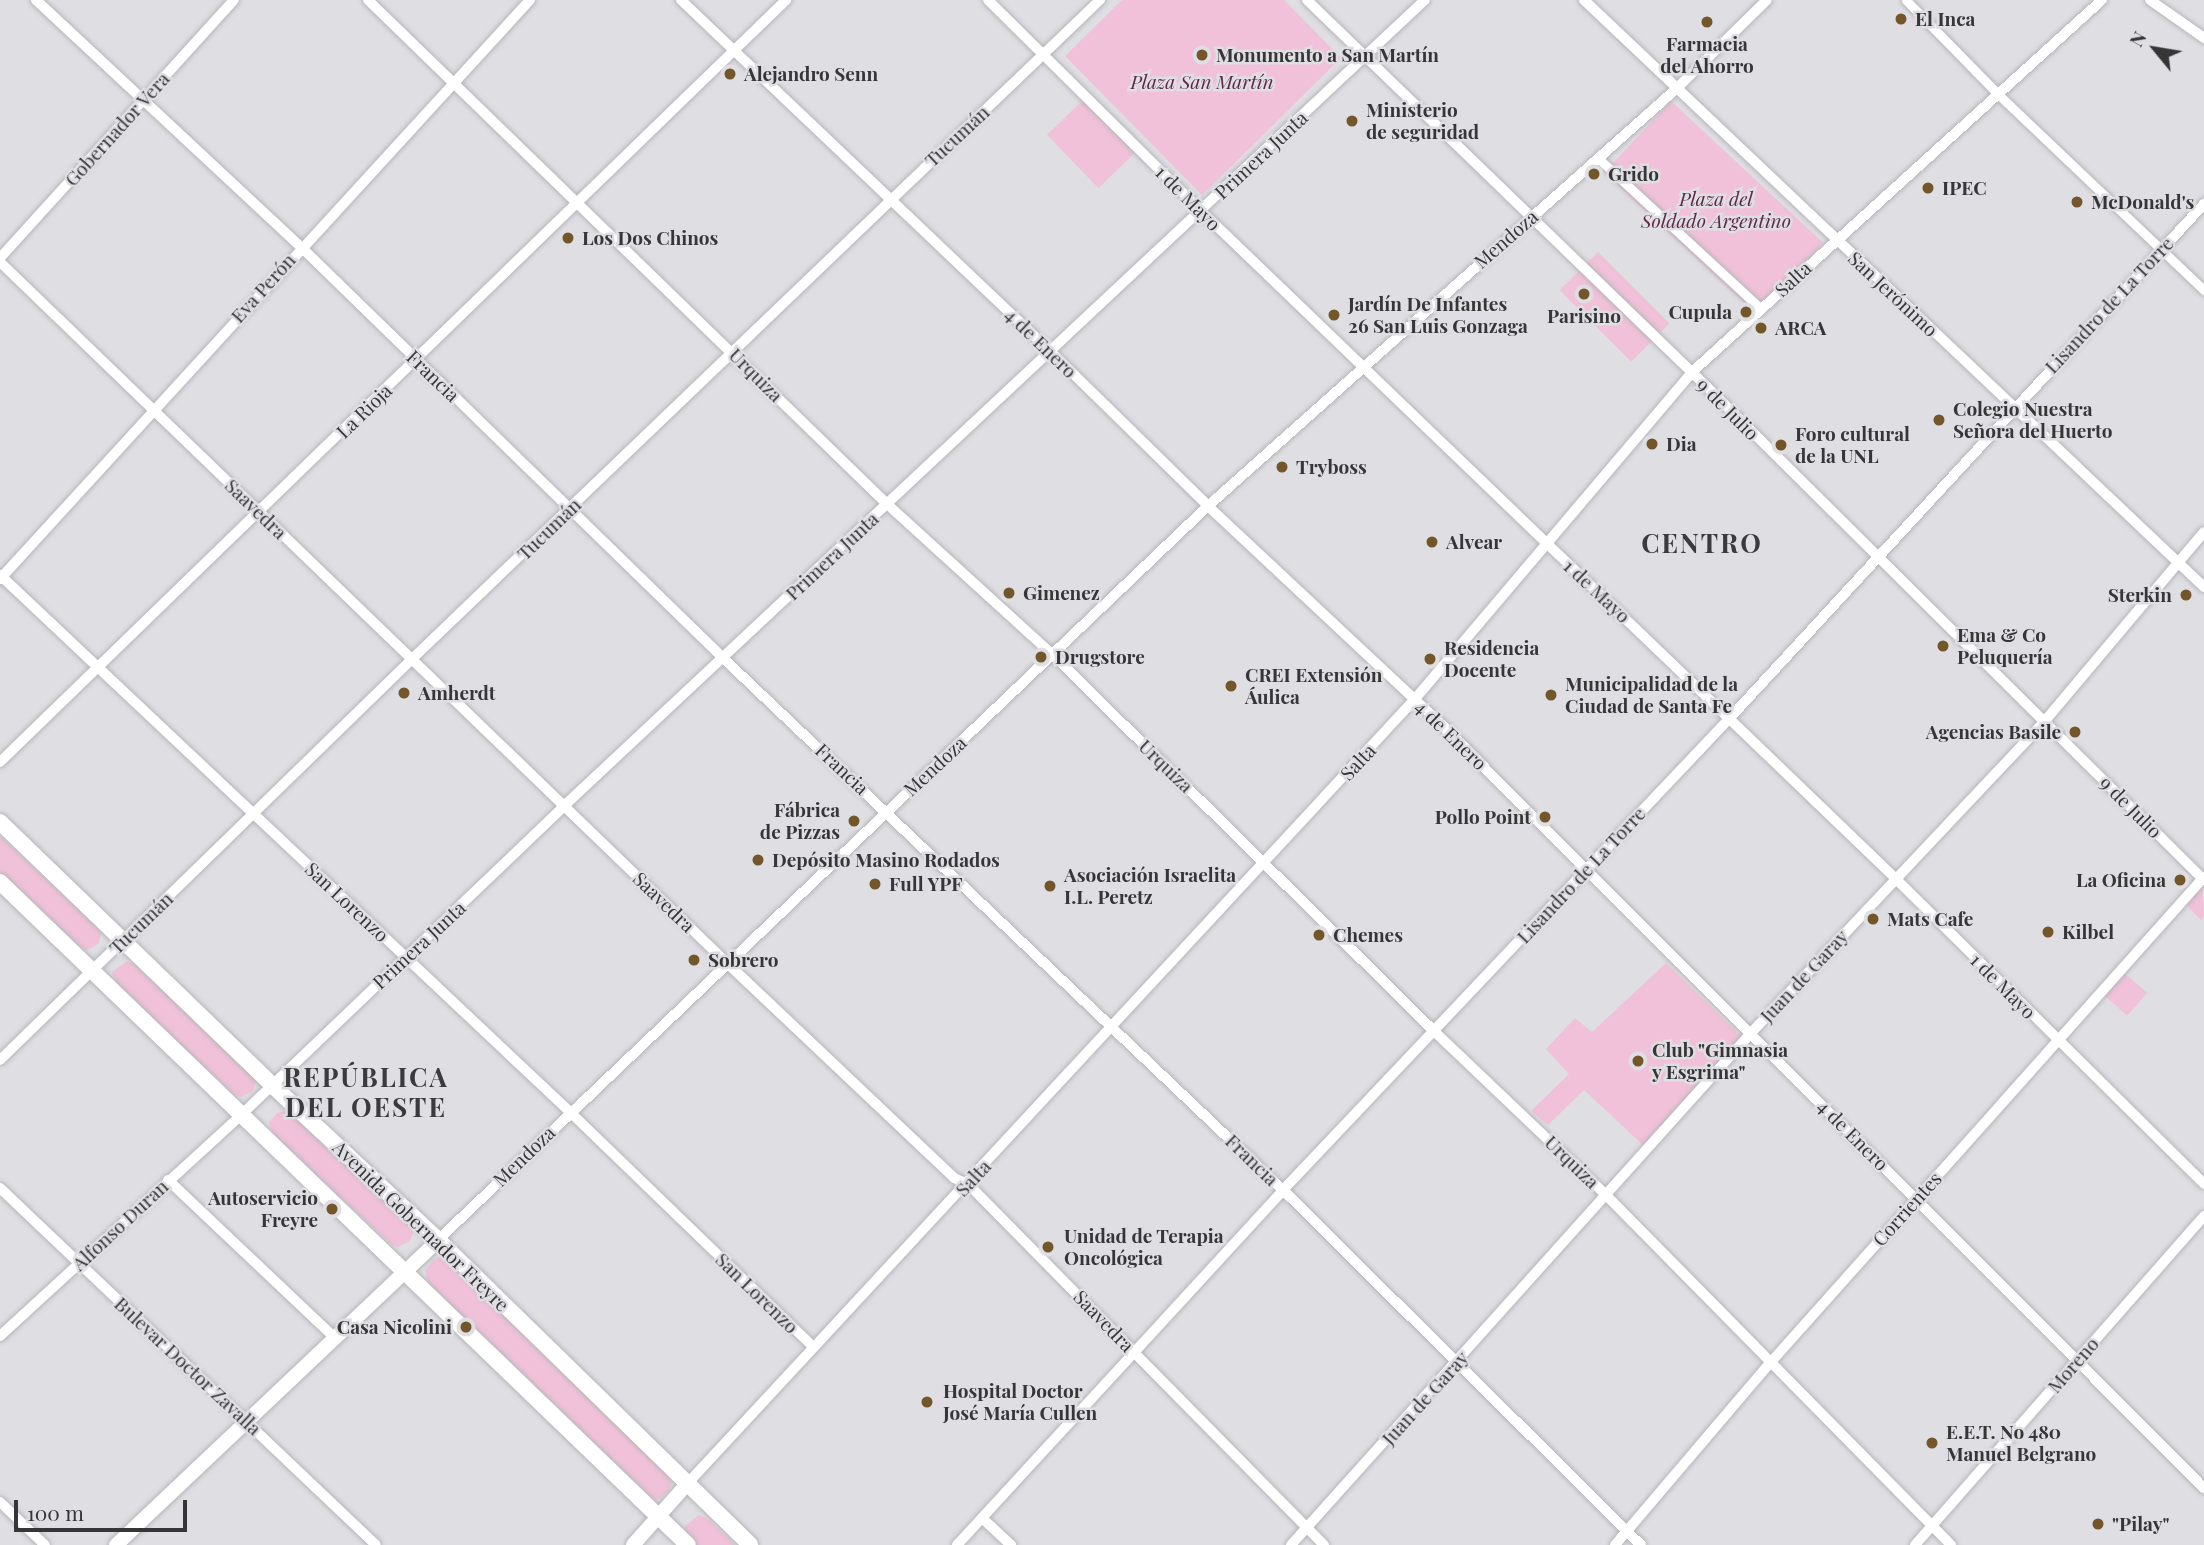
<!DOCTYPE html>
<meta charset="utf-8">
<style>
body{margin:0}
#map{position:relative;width:2204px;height:1545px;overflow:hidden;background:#dedee3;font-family:"Playfair Display",serif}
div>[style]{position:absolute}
.green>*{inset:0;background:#f0c1d9;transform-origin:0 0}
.roads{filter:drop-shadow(0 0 2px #b5b5ba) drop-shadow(0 0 2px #b5b5ba)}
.pedestrian>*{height:9px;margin:-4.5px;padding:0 4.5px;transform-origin:4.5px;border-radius:4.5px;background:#fff}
.minor>*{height:10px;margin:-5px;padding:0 5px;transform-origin:5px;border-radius:5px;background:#fff}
.tertiary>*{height:14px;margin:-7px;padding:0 7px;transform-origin:7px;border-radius:7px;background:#fff}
.secondary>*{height:16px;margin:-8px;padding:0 8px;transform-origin:8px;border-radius:8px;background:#fff}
.dots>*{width:19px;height:19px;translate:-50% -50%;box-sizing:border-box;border:4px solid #dedee3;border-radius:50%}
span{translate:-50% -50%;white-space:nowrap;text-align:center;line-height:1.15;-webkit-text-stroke:5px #dedee3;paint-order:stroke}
.poi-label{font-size:19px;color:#363637;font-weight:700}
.left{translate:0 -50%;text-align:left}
.right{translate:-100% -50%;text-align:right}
.park-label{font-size:19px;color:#612749;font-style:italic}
.street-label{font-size:19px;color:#363637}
.district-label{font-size:26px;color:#3b3b3e;font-weight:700;letter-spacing:2px}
.north{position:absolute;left:2120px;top:14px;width:70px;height:70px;-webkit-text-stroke:5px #dedee3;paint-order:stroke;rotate:300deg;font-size:19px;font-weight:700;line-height:28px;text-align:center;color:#363637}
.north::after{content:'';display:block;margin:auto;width:24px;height:32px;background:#363637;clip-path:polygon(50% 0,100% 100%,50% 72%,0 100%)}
.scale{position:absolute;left:14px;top:1500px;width:173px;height:32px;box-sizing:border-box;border:4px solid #363637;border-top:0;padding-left:9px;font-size:21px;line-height:24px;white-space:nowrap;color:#363637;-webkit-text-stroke:5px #dedee3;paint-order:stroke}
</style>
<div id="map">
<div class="green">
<div style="clip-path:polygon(1122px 0,1284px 0,1341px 58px,1202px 195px,1065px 56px)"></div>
<div style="left:1083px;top:100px;width:74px;height:50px;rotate:46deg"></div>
<div style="left:1671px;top:101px;width:208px;height:98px;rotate:43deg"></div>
<div style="left:1598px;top:252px;width:101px;height:54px;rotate:45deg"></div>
<div style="clip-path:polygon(0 836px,102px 932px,98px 944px,87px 950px,81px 948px,0 873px)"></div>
<div style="clip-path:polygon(2202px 883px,2204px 916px,2201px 920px,2185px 904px)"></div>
<div style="clip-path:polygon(127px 961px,137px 966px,257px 1079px,253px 1091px,241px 1097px,235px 1095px,117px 986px,112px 972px)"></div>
<div style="clip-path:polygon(1666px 963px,1741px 1036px,1644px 1146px,1584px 1090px,1548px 1125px,1531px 1111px,1569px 1074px,1546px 1049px,1575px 1018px,1592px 1032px)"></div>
<div style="left:2123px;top:972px;width:32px;height:30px;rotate:41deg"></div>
<div style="clip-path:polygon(283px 1111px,293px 1116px,414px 1230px,410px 1241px,398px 1247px,392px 1245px,274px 1136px,269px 1122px,277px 1113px)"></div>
<div style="clip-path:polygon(440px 1257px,448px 1260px,668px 1476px,671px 1483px,669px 1490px,661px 1498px,656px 1500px,650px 1496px,429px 1284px,425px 1271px,433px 1260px)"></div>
<div style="clip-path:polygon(699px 1515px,709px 1520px,735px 1545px,695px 1545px,685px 1533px,685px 1526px)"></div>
</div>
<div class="roads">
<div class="pedestrian">
<div style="left:1906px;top:0;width:133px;rotate:45.6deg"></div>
<div style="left:1999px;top:95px;width:283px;rotate:43.6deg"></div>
<div style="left:1598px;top:158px;width:222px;rotate:42.8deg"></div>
</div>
<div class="minor">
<div style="left:36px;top:0;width:362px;rotate:43deg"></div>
<div style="left:301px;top:247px;width:589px;rotate:44.24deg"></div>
<div style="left:723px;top:658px;width:772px;rotate:43.53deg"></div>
<div style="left:1283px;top:1190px;width:504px;rotate:44.76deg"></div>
<div style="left:368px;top:0;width:723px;rotate:44.16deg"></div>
<div style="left:887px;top:504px;width:224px;rotate:42.3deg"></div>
<div style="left:1053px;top:655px;width:535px;rotate:44.62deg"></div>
<div style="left:1434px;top:1031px;width:239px;rotate:43.6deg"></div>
<div style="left:1607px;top:1196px;width:490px;rotate:45.4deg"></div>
<div style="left:681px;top:0;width:511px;rotate:43.57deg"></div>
<div style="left:1051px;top:352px;width:220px;rotate:44.4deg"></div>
<div style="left:1208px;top:506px;width:322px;rotate:43.1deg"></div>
<div style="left:1443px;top:726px;width:1077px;rotate:45.04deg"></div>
<div style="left:988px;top:0;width:300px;rotate:44.7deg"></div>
<div style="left:1201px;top:211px;width:963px;rotate:43.86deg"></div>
<div style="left:1895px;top:878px;width:435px;rotate:44.7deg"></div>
<div style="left:1307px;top:0;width:555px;rotate:44.05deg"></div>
<div style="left:1706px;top:386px;width:701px;rotate:44.77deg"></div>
<div style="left:1584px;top:0;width:854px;rotate:43.43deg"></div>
<div style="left:2150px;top:0;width:66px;rotate:35.1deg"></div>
<div style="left:0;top:258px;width:348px;rotate:-47.8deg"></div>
<div style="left:0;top:262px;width:1010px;rotate:43.96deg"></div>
<div style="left:727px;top:963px;width:313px;rotate:43.4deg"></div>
<div style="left:954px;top:1178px;width:15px;rotate:23deg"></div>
<div style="left:968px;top:1184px;width:507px;rotate:45.4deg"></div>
<div style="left:0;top:575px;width:783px;rotate:43.29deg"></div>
<div style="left:570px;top:1112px;width:338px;rotate:44deg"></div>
<div style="left:0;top:579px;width:785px;rotate:-47.53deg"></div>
<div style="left:0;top:762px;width:1095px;rotate:-44.11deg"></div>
<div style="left:0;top:1060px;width:575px;rotate:-44.22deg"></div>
<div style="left:412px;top:659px;width:953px;rotate:-43.77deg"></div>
<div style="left:168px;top:1180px;width:230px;rotate:43.4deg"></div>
<div style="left:0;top:1188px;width:518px;rotate:43.52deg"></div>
<div style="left:438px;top:1240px;width:1064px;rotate:-43.63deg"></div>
<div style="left:1208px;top:506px;width:627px;rotate:-41.7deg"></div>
<div style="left:1676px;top:89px;width:127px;rotate:-44.4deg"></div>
<div style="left:0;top:1336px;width:327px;rotate:-42.5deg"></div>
<div style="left:241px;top:1115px;width:448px;rotate:-43.7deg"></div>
<div style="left:565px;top:805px;width:1178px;rotate:-43.11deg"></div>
<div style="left:687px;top:1484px;width:1071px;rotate:-47.16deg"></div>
<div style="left:1415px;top:699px;width:427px;rotate:-49.7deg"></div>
<div style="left:1691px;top:373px;width:555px;rotate:-42.23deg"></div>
<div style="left:0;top:1502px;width:62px;rotate:43.7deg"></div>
<div style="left:982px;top:1518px;width:40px;rotate:43deg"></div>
<div style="left:957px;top:1545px;width:482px;rotate:-47.4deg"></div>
<div style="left:1283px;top:1190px;width:647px;rotate:-46.57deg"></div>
<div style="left:1728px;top:720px;width:702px;rotate:-47.31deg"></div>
<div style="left:1291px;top:1545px;width:688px;rotate:-48.06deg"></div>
<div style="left:1751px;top:1033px;width:427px;rotate:-46.7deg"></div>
<div style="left:2044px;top:722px;width:248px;rotate:-49.9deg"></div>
<div style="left:1615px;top:1545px;width:240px;rotate:-49.6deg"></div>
<div style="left:1771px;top:1362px;width:650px;rotate:-48.24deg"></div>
<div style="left:1915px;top:1545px;width:438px;rotate:-48.7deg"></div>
</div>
<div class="tertiary">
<div style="left:116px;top:1545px;width:444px;rotate:-43.4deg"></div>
<div style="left:633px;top:1545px;width:81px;rotate:-48.5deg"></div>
</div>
<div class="secondary">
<div style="left:0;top:822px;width:377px;rotate:44deg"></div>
<div style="left:271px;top:1084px;width:229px;rotate:43deg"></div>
<div style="left:438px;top:1240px;width:436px;rotate:44.3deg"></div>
<div style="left:0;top:882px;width:955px;rotate:43.94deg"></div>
</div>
</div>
<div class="dots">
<div style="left:1901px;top:19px;background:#73572a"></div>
<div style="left:1707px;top:22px;background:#73572a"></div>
<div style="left:1202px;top:55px;background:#73572a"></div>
<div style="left:730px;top:74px;background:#73572a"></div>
<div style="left:1352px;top:121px;background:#73572a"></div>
<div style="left:1594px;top:174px;background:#73572a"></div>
<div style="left:1928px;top:188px;background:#73572a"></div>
<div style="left:2077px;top:202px;background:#73572a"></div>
<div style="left:568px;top:238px;background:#73572a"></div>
<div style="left:1584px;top:294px;background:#73572a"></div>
<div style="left:1746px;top:312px;background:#73572a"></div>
<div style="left:1334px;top:315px;background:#73572a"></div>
<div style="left:1761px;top:328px;background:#73572a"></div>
<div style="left:1939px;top:420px;background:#73572a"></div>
<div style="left:1652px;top:444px;background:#73572a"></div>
<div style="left:1781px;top:445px;background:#73572a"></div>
<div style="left:1282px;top:467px;background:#73572a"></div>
<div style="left:1432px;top:542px;background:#73572a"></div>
<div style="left:1009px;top:593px;background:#73572a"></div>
<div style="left:2186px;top:595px;background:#73572a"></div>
<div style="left:1943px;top:646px;background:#73572a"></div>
<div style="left:1041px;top:657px;background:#73572a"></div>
<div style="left:1430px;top:659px;background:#73572a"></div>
<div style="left:1231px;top:686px;background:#73572a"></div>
<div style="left:404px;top:693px;background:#73572a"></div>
<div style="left:1551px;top:695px;background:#73572a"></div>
<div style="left:2075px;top:732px;background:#73572a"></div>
<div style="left:1545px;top:817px;background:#73572a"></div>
<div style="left:854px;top:821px;background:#73572a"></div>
<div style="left:758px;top:860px;background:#73572a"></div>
<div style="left:2180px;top:880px;background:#73572a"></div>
<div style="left:875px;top:884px;background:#73572a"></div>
<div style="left:1050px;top:886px;background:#73572a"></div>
<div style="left:1873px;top:919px;background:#73572a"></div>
<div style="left:2048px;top:932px;background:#73572a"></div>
<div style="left:1319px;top:935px;background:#73572a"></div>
<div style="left:694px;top:960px;background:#73572a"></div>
<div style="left:1638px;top:1061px;background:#73572a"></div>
<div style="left:332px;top:1209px;background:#73572a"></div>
<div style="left:1048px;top:1247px;background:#73572a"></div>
<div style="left:466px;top:1327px;background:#73572a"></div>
<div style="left:927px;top:1402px;background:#73572a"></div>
<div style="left:1932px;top:1443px;background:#73572a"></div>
<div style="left:2098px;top:1524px;background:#73572a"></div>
</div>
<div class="poi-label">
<span class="left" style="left:1915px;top:19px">El Inca</span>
<span style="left:1707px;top:55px">Farmacia<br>del Ahorro</span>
<span class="left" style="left:1216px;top:55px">Monumento a San Martín</span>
<span class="left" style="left:744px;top:74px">Alejandro Senn</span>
<span class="left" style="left:1366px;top:121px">Ministerio<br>de seguridad</span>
<span class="left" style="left:1608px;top:174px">Grido</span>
<span class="left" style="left:1942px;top:188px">IPEC</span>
<span class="left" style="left:2091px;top:202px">McDonald's</span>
<span class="left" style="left:582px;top:238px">Los Dos Chinos</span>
<span class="left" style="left:1348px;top:315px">Jardín De Infantes<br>26 San Luis Gonzaga</span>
<span class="right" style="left:1732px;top:312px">Cupula</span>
<span style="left:1584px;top:316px">Parisino</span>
<span class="left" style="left:1775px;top:328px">ARCA</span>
<span class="left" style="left:1953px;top:420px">Colegio Nuestra<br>Señora del Huerto</span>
<span class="left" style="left:1795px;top:445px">Foro cultural<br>de la UNL</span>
<span class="left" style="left:1666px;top:444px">Dia</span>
<span class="left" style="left:1296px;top:467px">Tryboss</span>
<span class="left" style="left:1446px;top:542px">Alvear</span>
<span class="left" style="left:1023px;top:593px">Gimenez</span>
<span class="right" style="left:2172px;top:595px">Sterkin</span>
<span class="left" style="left:1957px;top:646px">Ema &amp; Co<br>Peluquería</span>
<span class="left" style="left:1444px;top:659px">Residencia<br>Docente</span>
<span class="left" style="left:1055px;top:657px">Drugstore</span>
<span class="left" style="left:1245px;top:686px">CREI Extensión<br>Áulica</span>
<span class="left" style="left:1565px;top:695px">Municipalidad de la<br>Ciudad de Santa Fe</span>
<span class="left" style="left:418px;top:693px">Amherdt</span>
<span class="right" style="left:2061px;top:732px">Agencias Basile</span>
<span class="right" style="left:840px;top:821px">Fábrica<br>de Pizzas</span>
<span class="right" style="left:1531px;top:817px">Pollo Point</span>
<span class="left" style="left:772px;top:860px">Depósito Masino Rodados</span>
<span class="left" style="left:1064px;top:886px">Asociación Israelita<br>I.L. Peretz</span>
<span class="right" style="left:2166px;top:880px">La Oficina</span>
<span class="left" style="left:889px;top:884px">Full YPF</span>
<span class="left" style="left:1887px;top:919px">Mats Cafe</span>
<span class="left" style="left:2062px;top:932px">Kilbel</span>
<span class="left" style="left:1333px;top:935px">Chemes</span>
<span class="left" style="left:708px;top:960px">Sobrero</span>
<span class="left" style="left:1652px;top:1061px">Club "Gimnasia<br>y Esgrima"</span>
<span class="right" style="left:318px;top:1209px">Autoservicio<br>Freyre</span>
<span class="left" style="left:1064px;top:1247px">Unidad de Terapia<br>Oncológica</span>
<span class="right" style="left:452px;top:1327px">Casa Nicolini</span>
<span class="left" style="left:943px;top:1402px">Hospital Doctor<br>José María Cullen</span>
<span class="left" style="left:1946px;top:1443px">E.E.T. No 480<br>Manuel Belgrano</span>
<span class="left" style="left:2112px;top:1524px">"Pilay"</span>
</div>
<div class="park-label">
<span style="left:1202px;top:82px">Plaza San Martín</span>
<span style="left:1716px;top:210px">Plaza del<br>Soldado Argentino</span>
</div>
<div class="street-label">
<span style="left:117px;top:129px;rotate:-48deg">Gobernador Vera</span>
<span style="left:957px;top:136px;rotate:-43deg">Tucumán</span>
<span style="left:1261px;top:155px;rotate:-43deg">Primera Junta</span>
<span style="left:1188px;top:198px;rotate:45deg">1 de Mayo</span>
<span style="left:1506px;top:239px;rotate:-41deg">Mendoza</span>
<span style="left:1793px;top:279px;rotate:-43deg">Salta</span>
<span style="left:263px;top:288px;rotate:-48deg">Eva Perón</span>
<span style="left:1893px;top:294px;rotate:43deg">San Jerónimo</span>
<span style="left:2109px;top:305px;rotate:-47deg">Lisandro de La Torre</span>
<span style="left:1041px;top:343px;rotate:44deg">4 de Enero</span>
<span style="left:756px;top:375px;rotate:45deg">Urquiza</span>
<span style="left:433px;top:376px;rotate:44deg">Francia</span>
<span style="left:1728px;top:409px;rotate:45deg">9 de Julio</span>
<span style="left:364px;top:411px;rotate:-44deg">La Rioja</span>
<span style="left:256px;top:509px;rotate:44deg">Saavedra</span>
<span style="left:549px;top:529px;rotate:-44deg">Tucumán</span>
<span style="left:832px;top:556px;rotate:-43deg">Primera Junta</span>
<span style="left:1597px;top:591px;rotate:43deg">1 de Mayo</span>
<span style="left:1451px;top:735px;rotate:44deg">4 de Enero</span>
<span style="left:1358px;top:762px;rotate:-47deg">Salta</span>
<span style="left:935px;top:766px;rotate:-43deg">Mendoza</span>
<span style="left:1166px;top:766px;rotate:44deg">Urquiza</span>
<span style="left:842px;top:769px;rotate:43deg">Francia</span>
<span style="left:2131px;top:807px;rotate:45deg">9 de Julio</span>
<span style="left:1581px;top:875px;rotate:-47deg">Lisandro de La Torre</span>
<span style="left:347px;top:902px;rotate:43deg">San Lorenzo</span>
<span style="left:664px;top:902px;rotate:44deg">Saavedra</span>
<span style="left:141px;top:923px;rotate:-44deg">Tucumán</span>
<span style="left:419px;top:945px;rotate:-43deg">Primera Junta</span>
<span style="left:1804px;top:976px;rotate:-47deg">Juan de Garay</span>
<span style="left:2003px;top:986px;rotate:45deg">1 de Mayo</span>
<span style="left:1853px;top:1135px;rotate:45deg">4 de Enero</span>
<span style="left:524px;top:1156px;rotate:-44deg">Mendoza</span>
<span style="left:1252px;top:1160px;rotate:44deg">Francia</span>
<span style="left:1572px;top:1162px;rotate:44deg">Urquiza</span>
<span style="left:973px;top:1178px;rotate:-47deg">Salta</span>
<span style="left:1907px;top:1209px;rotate:-48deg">Corrientes</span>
<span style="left:120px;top:1225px;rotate:-43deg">Alfonso Duran</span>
<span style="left:421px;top:1226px;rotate:44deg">Avenida Gobernador Freyre</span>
<span style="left:757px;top:1293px;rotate:44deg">San Lorenzo</span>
<span style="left:1104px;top:1321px;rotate:46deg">Saavedra</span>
<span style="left:2073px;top:1365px;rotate:-49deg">Moreno</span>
<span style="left:188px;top:1366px;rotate:43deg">Bulevar Doctor Zavalla</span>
<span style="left:1425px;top:1398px;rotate:-48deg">Juan de Garay</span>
</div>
<div class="district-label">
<span style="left:1702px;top:543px">CENTRO</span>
<span style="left:366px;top:1092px">REPÚBLICA<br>DEL OESTE</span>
</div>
<div class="north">N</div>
<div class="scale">100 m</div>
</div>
